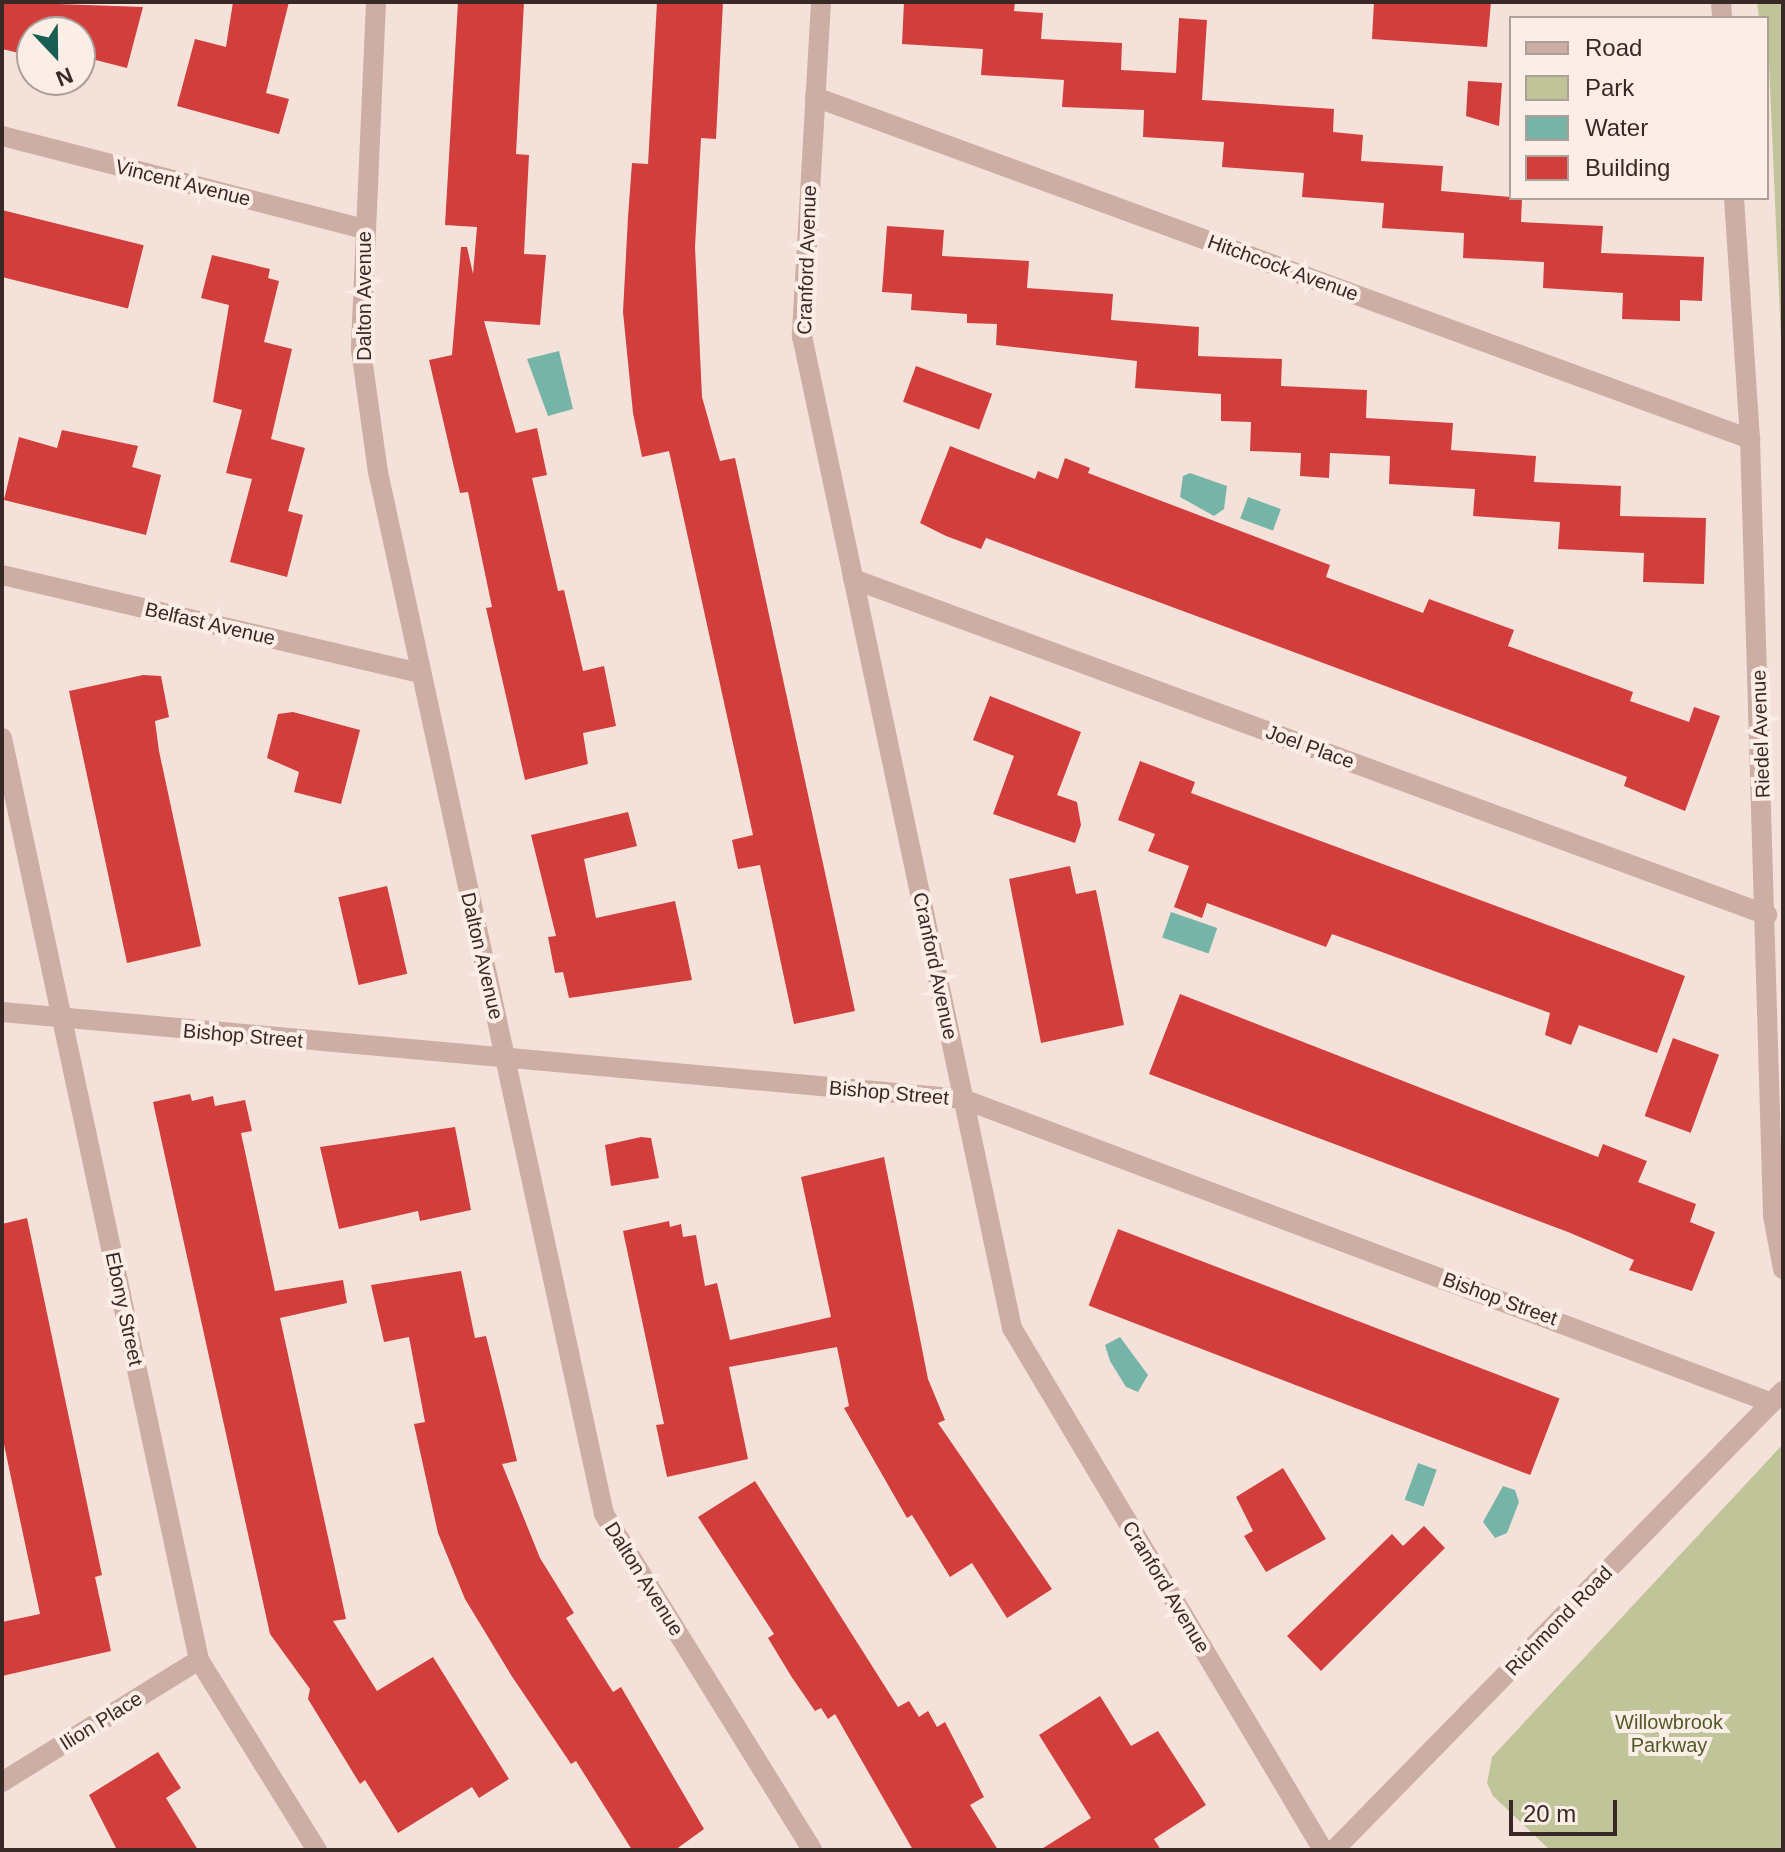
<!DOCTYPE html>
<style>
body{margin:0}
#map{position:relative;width:1785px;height:1852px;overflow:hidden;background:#f4e2da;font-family:Arial,sans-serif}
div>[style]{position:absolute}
.green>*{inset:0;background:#c0c599}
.water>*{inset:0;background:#77b4a8;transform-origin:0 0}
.building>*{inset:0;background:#d13e3c;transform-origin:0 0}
.minor>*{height:20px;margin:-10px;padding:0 10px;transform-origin:10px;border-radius:10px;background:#cdaea5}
span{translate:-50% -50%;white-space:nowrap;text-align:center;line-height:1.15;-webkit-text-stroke:8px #fbeee7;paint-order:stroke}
.street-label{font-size:20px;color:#382927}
.park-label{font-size:20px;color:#525928}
.frame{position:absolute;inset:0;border:4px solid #382927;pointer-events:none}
.legend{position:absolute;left:1509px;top:16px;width:260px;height:184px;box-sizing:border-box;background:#fbeee7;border:2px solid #ad9f9a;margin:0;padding:10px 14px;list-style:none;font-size:24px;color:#382927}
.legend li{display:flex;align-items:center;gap:16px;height:40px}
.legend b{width:40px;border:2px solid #ad9f9a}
.north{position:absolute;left:16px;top:16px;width:80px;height:80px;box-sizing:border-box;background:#fbeee7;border:2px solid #ad9f9a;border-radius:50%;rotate:158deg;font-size:22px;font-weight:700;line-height:32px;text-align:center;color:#382927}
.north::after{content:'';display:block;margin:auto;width:28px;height:36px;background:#195e53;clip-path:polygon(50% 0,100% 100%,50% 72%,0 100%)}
.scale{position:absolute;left:1509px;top:1800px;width:108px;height:36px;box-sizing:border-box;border:4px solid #382927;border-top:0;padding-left:10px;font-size:24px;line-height:28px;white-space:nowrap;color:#382927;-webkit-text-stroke:6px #fbeee7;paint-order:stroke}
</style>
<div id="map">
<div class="green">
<div style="clip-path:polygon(1757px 2px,1783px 2px,1783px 385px,1767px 18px,1759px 18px)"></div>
<div style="clip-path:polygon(1783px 1444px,1783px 1850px,1550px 1850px,1493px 1796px,1487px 1783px,1492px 1757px)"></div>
</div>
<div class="water">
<div style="clip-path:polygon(559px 351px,573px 409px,548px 416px,527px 359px)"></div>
<div style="clip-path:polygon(1190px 473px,1227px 486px,1224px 509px,1214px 516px,1180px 497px,1183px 476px)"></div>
<div style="left:1248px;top:497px;width:35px;height:23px;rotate:20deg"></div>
<div style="left:1171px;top:912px;width:49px;height:27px;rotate:19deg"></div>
<div style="clip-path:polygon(1120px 1337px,1148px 1375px,1138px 1392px,1126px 1387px,1110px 1361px,1105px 1345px)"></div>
<div style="left:1418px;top:1463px;width:20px;height:39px;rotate:20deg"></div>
<div style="clip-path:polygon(1503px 1486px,1515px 1490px,1519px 1502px,1507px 1533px,1495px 1538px,1483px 1522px)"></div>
</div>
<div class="building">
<div style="clip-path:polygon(2px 2px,143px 7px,127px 68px,80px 56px,80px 32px,32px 32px,32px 56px,2px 49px)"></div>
<div style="clip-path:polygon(233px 2px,289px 2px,266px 93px,289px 99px,279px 134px,177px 106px,195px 39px,226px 47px)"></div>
<div style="clip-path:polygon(458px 2px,524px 2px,516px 154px,529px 155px,524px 254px,546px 255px,540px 325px,484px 321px,516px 433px,537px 428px,547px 475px,532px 478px,558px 591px,564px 590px,583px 671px,604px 666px,616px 726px,583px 733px,588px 764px,525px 780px,486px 608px,492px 607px,468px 492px,460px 493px,429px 360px,452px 355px,461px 247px,467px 247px,473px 274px,477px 227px,445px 225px)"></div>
<div style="clip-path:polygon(657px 2px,723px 2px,716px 139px,701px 138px,695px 247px,702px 397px,720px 461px,735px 458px,855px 1011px,794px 1024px,760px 865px,738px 869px,732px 840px,753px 835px,669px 451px,642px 457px,633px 413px,623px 312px,628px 217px,632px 163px,648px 164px)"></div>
<div style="clip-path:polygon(904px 2px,1015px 2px,1014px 11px,1043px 13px,1041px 39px,1122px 43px,1121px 70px,1176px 73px,1179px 18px,1207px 20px,1202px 100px,1334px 109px,1333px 132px,1363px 135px,1361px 161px,1443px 166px,1441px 191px,1522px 198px,1521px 222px,1603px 226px,1601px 253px,1704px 257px,1702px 301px,1680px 300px,1680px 321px,1622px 319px,1623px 293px,1543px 288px,1544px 262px,1463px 258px,1464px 233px,1382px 228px,1384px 203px,1302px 197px,1304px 173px,1222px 167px,1224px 142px,1143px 137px,1144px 110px,1062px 107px,1064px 80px,981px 75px,983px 49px,902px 44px)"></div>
<div style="clip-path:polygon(1374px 2px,1491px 2px,1487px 47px,1372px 39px)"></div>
<div style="clip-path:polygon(1468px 81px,1502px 83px,1499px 126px,1466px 116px)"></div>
<div style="left:2px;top:210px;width:146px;height:65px;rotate:14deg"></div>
<div style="clip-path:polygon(887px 226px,944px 230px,942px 256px,1029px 261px,1027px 288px,1113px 294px,1111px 320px,1199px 327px,1198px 356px,1282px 359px,1281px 386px,1367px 390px,1366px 418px,1453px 423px,1451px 450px,1536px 456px,1534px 482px,1621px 486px,1620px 516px,1706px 518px,1704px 584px,1643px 582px,1644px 553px,1558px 549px,1560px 522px,1473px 516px,1475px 489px,1389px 484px,1390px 456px,1330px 453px,1329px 478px,1300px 476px,1301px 453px,1250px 451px,1251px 422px,1221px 421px,1221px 394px,1135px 388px,1137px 361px,996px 345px,997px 324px,967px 323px,967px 314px,911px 310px,912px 294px,882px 292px)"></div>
<div style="clip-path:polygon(212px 255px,270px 269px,268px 278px,279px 281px,264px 342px,292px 349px,271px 439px,305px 448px,288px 511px,303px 515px,287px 577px,230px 562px,252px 479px,226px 473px,242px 410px,213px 402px,229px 305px,201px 298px)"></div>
<div style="left:916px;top:366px;width:81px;height:38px;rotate:20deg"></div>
<div style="clip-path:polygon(62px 430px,138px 446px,132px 467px,161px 475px,146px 535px,4px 500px,19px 437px,57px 448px)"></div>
<div style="clip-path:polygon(950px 446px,1035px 479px,1038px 471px,1058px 479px,1065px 458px,1090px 468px,1088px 473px,1330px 565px,1326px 577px,1423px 613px,1429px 599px,1514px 630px,1508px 646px,1633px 692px,1630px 701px,1689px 722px,1694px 707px,1720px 716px,1685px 811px,1624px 786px,1627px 777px,1544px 745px,986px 538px,981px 549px,946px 536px,920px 523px)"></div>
<div style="clip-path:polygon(143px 675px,161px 676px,169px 717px,155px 721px,159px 751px,201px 946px,127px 963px,69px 691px)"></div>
<div style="clip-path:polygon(990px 696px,1081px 732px,1057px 795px,1077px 802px,1081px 825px,1075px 843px,993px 814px,1014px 756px,973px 740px)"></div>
<div style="clip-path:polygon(293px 712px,360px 730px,341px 804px,294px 792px,299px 772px,267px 758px,278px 714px)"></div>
<div style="clip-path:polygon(1140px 761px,1195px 782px,1191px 793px,1685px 976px,1657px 1053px,1579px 1025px,1571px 1045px,1545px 1035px,1550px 1013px,1332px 934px,1326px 947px,1207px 903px,1202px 918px,1174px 907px,1189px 866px,1148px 851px,1155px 834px,1118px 820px)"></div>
<div style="clip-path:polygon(628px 812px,637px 846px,584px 859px,596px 918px,675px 901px,692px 980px,569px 998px,563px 972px,555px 973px,548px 937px,556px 936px,531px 835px)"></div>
<div style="clip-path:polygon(1070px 866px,1076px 894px,1096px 890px,1124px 1025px,1041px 1043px,1009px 879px)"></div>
<div style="left:387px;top:886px;width:90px;height:50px;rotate:77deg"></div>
<div style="clip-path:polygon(1180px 994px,1598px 1157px,1603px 1144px,1647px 1161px,1638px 1182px,1696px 1204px,1690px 1222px,1715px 1232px,1692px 1291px,1629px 1270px,1634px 1260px,1568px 1232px,1149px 1074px)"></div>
<div style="left:1673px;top:1038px;width:49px;height:83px;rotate:20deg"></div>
<div style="clip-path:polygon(190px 1094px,192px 1101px,213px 1096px,215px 1106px,245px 1100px,252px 1131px,241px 1133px,275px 1291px,343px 1280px,347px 1303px,280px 1318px,346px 1619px,333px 1621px,377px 1691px,433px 1657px,509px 1779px,479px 1798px,472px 1787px,398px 1833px,365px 1780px,360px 1784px,308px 1699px,310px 1689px,270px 1634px,153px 1102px)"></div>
<div style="clip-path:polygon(455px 1127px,471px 1210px,420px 1221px,418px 1211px,339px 1229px,320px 1147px)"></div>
<div style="clip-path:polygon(641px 1137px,651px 1138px,659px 1178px,611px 1186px,605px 1145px)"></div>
<div style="clip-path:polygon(884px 1157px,928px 1379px,945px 1420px,938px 1423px,1052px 1589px,1007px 1618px,972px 1563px,950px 1577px,912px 1515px,907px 1518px,844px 1408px,849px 1406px,837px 1347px,729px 1367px,748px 1459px,667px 1477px,656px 1425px,664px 1424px,623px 1231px,669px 1221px,670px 1227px,681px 1224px,683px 1237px,696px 1235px,705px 1286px,717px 1283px,730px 1340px,831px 1317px,801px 1177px)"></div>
<div style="clip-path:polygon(27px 1218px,102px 1575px,95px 1577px,111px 1651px,2px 1676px,2px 1622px,40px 1614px,2px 1435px,2px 1224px)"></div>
<div style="left:1118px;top:1229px;width:473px;height:82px;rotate:21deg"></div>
<div style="clip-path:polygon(461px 1271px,475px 1338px,486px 1336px,517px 1461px,502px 1464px,540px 1558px,574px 1613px,566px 1618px,613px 1692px,621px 1687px,704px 1829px,675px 1850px,632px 1850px,576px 1761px,571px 1764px,511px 1675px,465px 1599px,438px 1533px,414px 1424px,425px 1422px,409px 1337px,384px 1342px,371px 1285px)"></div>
<div style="clip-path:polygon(1283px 1468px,1326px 1539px,1266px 1572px,1244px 1536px,1253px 1531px,1236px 1497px)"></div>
<div style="clip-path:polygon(755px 1481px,898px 1707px,909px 1701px,919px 1717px,928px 1711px,937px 1727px,945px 1722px,984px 1797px,970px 1805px,998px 1850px,913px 1850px,835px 1714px,828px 1719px,821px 1708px,815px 1711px,791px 1676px,768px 1638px,774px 1634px,698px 1517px)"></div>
<div style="clip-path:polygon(1424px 1526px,1445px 1548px,1321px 1671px,1287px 1636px,1392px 1534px,1403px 1546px)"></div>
<div style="clip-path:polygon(1100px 1696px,1131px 1746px,1158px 1731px,1206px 1805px,1154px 1839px,1161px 1850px,1040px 1850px,1091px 1818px,1039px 1735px)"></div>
<div style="clip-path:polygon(158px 1752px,181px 1788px,166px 1798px,198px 1850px,117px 1850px,89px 1795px)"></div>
</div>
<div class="minor">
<div style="left:376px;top:2px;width:348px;rotate:92.5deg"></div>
<div style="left:361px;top:350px;width:123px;rotate:82.1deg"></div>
<div style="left:378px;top:472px;width:1066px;rotate:77.76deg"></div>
<div style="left:604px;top:1514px;width:395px;rotate:58.2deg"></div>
<div style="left:821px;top:2px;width:335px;rotate:93.3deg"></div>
<div style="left:802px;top:336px;width:1014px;rotate:78.05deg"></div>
<div style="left:1012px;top:1328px;width:608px;rotate:59.21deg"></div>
<div style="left:1721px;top:2px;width:16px;rotate:86deg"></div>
<div style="left:815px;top:97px;width:996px;rotate:20.09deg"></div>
<div style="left:2px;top:136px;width:375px;rotate:14.4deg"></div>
<div style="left:1734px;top:198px;width:242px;rotate:86.2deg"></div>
<div style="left:1750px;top:439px;width:777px;rotate:88.3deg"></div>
<div style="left:1773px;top:1216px;width:54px;rotate:79.3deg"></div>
<div style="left:2px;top:575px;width:428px;rotate:13.2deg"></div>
<div style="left:853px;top:579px;width:974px;rotate:20.18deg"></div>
<div style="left:2px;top:738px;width:943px;rotate:77.94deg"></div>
<div style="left:199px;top:1660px;width:224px;rotate:58.2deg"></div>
<div style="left:2px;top:1012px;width:965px;rotate:5.17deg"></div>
<div style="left:963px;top:1099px;width:864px;rotate:20.59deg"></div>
<div style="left:2px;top:1782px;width:232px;rotate:-31.8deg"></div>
<div style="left:1334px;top:1850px;width:642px;rotate:-45.63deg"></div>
</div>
<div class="street-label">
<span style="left:183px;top:183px;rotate:14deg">Vincent Avenue</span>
<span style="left:807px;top:260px;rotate:-88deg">Cranford Avenue</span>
<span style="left:1283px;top:268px;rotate:20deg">Hitchcock Avenue</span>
<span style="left:364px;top:296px;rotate:-90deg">Dalton Avenue</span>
<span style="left:210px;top:624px;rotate:13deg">Belfast Avenue</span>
<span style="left:1761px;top:734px;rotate:-92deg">Riedel Avenue</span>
<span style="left:1310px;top:747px;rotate:20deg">Joel Place</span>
<span style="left:482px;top:956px;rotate:77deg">Dalton Avenue</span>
<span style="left:935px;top:966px;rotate:78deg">Cranford Avenue</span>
<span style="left:243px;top:1036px;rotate:5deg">Bishop Street</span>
<span style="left:889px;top:1093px;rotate:5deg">Bishop Street</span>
<span style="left:1500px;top:1299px;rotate:20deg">Bishop Street</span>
<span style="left:124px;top:1309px;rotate:78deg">Ebony Street</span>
<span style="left:644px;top:1579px;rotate:58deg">Dalton Avenue</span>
<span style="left:1166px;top:1587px;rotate:59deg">Cranford Avenue</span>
<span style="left:1559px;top:1621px;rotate:-46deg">Richmond Road</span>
<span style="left:101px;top:1721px;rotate:-32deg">Ilion Place</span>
</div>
<div class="park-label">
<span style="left:1669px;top:1734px">Willowbrook<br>Parkway</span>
</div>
<div class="frame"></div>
<ul class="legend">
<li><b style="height:10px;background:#cdaea5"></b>Road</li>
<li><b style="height:22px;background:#c0c599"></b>Park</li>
<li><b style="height:22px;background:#77b4a8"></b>Water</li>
<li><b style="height:22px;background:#d13e3c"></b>Building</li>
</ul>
<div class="north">N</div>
<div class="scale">20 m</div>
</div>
